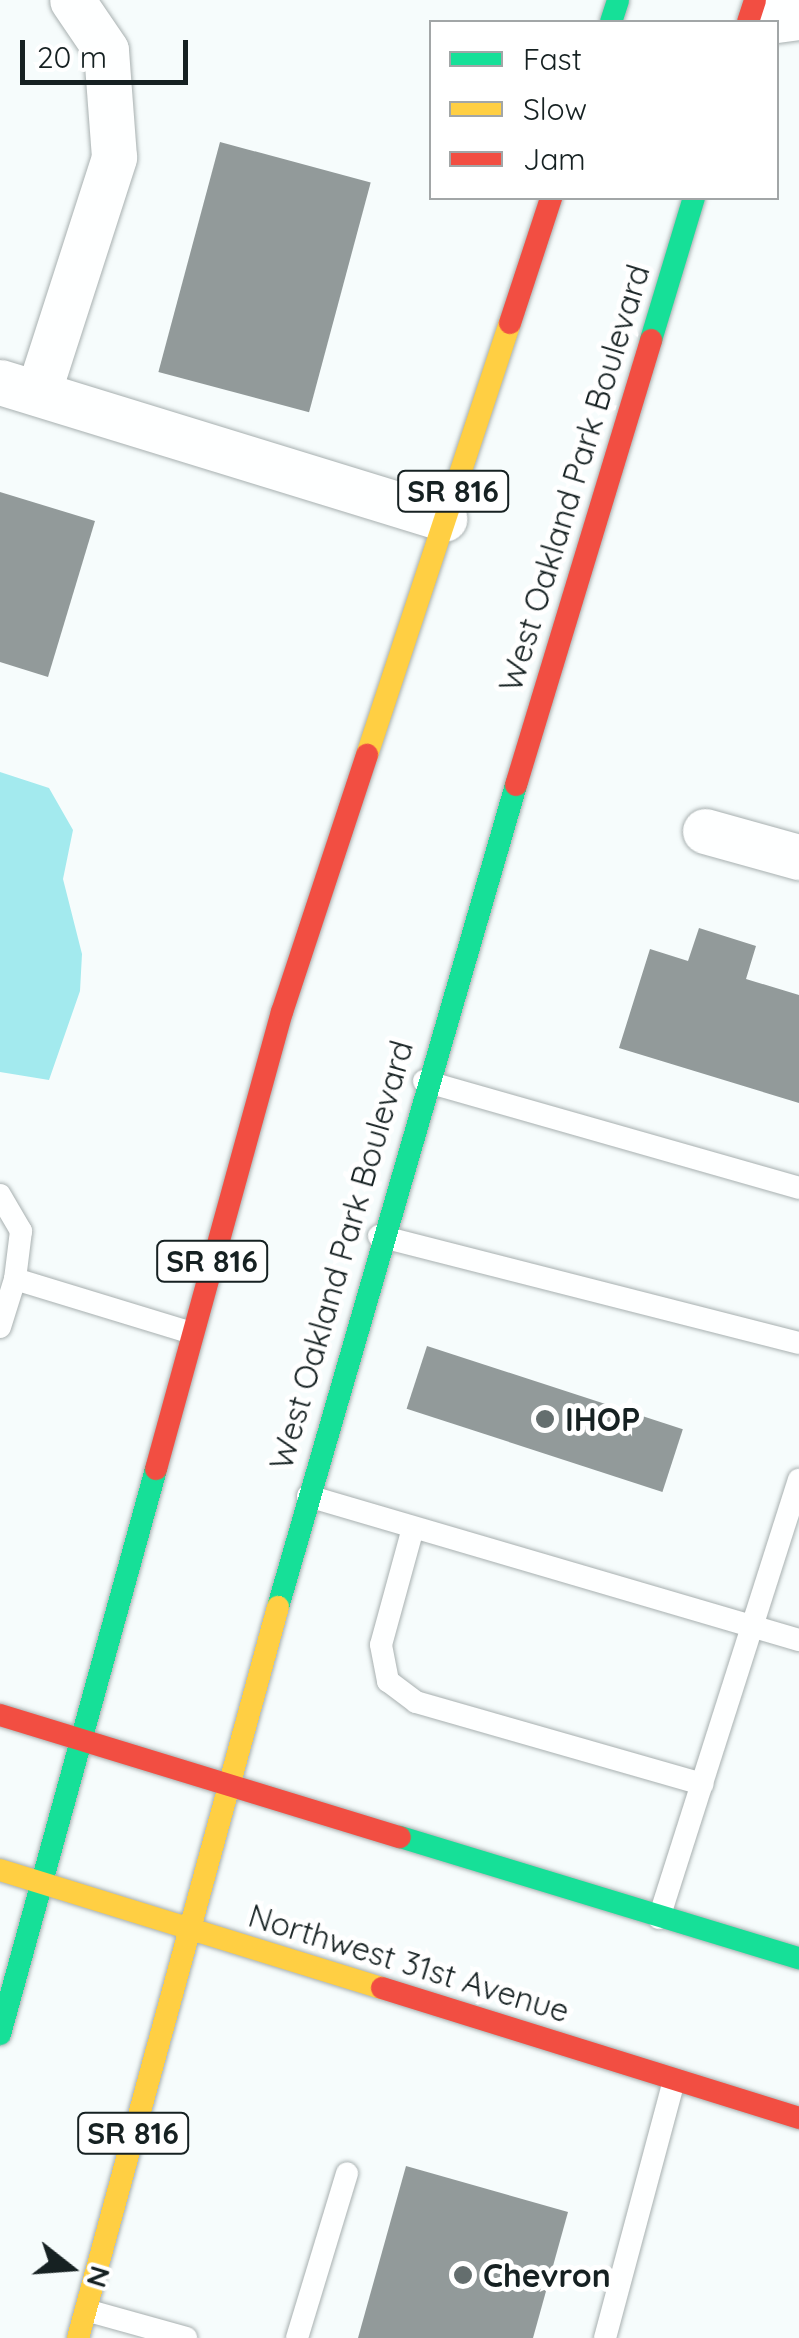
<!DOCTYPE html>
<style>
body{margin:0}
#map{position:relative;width:799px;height:2338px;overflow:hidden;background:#f6fcfc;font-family:Quicksand,sans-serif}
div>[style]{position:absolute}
.water>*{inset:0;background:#a3eaee}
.building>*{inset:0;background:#929a9a;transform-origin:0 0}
.roads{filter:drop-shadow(0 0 2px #a8b0b0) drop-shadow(0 0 2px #a8b0b0)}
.lane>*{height:22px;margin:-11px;padding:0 11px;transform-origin:11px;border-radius:11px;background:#feffff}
.street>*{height:45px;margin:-22.5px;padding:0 22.5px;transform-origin:22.5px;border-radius:22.5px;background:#feffff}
.fast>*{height:22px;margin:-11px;padding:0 11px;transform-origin:11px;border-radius:11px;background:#16e098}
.slow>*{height:22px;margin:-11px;padding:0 11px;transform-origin:11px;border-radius:11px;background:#ffcf43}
.jam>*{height:22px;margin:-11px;padding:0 11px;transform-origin:11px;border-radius:11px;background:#f24e42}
.dots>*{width:28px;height:28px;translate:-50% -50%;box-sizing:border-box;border:5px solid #fff;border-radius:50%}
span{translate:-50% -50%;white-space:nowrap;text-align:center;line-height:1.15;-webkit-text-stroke:10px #fff;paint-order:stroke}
.shield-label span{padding:2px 8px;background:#fff;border:2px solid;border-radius:8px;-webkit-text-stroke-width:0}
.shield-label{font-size:30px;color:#162122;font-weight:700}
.street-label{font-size:32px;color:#162122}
.poi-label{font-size:32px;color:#162122;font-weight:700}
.left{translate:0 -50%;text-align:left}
.legend{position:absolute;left:429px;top:20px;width:350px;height:180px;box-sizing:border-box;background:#fff;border:2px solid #a2a6a7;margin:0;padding:12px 18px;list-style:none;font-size:30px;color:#162122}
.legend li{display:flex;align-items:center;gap:20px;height:50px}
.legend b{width:50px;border:2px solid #a2a6a7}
.north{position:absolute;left:20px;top:2218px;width:100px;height:100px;-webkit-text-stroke:8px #fff;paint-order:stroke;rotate:107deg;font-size:28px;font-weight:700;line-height:40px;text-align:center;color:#162122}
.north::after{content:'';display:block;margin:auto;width:35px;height:45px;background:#162122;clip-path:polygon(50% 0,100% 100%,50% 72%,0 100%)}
.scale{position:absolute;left:20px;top:40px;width:168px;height:45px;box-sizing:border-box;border:5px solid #162122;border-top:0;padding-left:12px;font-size:30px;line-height:35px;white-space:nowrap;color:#162122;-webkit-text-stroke:8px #fff;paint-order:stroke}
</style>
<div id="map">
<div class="water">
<div style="clip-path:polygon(0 772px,49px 788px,73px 830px,63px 879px,82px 954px,80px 991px,49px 1080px,0 1072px)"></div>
</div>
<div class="building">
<div style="left:220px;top:142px;width:156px;height:238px;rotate:15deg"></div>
<div style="clip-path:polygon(0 492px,95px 521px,48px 677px,0 662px)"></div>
<div style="clip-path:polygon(699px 928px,756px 946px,746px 979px,799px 995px,799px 1103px,619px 1048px,650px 949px,688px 961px)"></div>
<div style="left:427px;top:1346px;width:269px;height:66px;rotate:18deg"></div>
<div style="clip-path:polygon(406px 2166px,568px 2212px,533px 2338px,358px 2338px)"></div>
</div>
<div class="roads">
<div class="lane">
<div style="left:424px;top:1081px;width:390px;rotate:15.9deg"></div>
<div style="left:0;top:1195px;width:42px;rotate:59.7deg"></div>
<div style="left:21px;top:1231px;width:48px;rotate:97.1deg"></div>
<div style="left:15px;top:1279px;width:185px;rotate:17deg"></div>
<div style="left:379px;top:1236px;width:433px;rotate:14.3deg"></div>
<div style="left:0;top:1327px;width:50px;rotate:-72.6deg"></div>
<div style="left:308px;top:1496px;width:512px;rotate:16.35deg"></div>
<div style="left:413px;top:1528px;width:121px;rotate:105.3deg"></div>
<div style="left:381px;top:1645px;width:37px;rotate:79deg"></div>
<div style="left:388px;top:1681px;width:35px;rotate:37deg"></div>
<div style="left:416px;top:1702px;width:298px;rotate:16deg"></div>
<div style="left:659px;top:1918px;width:460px;rotate:-72.3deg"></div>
<div style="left:86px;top:2310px;width:104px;rotate:15.6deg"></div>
<div style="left:297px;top:2338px;width:172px;rotate:-73.1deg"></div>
<div style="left:605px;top:2338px;width:266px;rotate:-75deg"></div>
</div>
<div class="street">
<div style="left:762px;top:22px;width:37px;rotate:-8deg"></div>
<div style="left:0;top:382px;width:465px;rotate:17.1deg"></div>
<div style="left:38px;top:393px;width:248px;rotate:-72.1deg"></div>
<div style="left:114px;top:157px;width:107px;rotate:-94.3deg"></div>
<div style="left:106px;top:50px;width:60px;rotate:-124.2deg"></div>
<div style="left:705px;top:831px;width:98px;rotate:15.5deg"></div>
</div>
<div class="fast">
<div style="left:611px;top:22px;width:23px;rotate:-72deg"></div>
<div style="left:651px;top:340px;width:148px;rotate:-73.2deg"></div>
<div style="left:278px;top:1607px;width:856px;rotate:-73.85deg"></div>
<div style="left:400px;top:1837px;width:417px;rotate:16.9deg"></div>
<div style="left:0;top:2034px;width:586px;rotate:-74.56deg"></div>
</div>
<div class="slow">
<div style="left:367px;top:755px;width:455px;rotate:-71.7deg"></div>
<div style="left:0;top:1870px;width:400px;rotate:17.2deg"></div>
<div style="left:78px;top:2338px;width:758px;rotate:-74.7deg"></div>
</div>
<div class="jam">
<div style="left:748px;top:22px;width:23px;rotate:-72deg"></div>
<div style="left:510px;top:323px;width:132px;rotate:-71.8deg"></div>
<div style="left:516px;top:785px;width:465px;rotate:-73.1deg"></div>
<div style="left:156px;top:1469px;width:474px;rotate:-74.6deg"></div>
<div style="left:282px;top:1012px;width:271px;rotate:-71.7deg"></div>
<div style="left:0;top:1715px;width:418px;rotate:17deg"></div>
<div style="left:382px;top:1988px;width:437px;rotate:17.3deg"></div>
</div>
</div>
<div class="dots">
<div style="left:545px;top:1419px;background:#646e6e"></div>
<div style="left:463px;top:2275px;background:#646e6e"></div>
</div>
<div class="shield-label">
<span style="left:453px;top:491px">SR 816</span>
<span style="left:212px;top:1261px">SR 816</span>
<span style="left:133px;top:2133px">SR 816</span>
</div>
<div class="street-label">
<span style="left:574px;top:478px;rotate:-73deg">West Oakland Park Boulevard</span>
<span style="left:341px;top:1255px;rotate:-74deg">West Oakland Park Boulevard</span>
<span style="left:409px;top:1963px;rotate:17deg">Northwest 31st Avenue</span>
</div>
<div class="poi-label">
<span class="left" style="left:565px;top:1419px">IHOP</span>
<span class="left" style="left:483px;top:2275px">Chevron</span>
</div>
<ul class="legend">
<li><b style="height:12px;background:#16e098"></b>Fast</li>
<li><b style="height:12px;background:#ffcf43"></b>Slow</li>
<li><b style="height:12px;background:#f24e42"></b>Jam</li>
</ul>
<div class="north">N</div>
<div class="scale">20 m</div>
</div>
